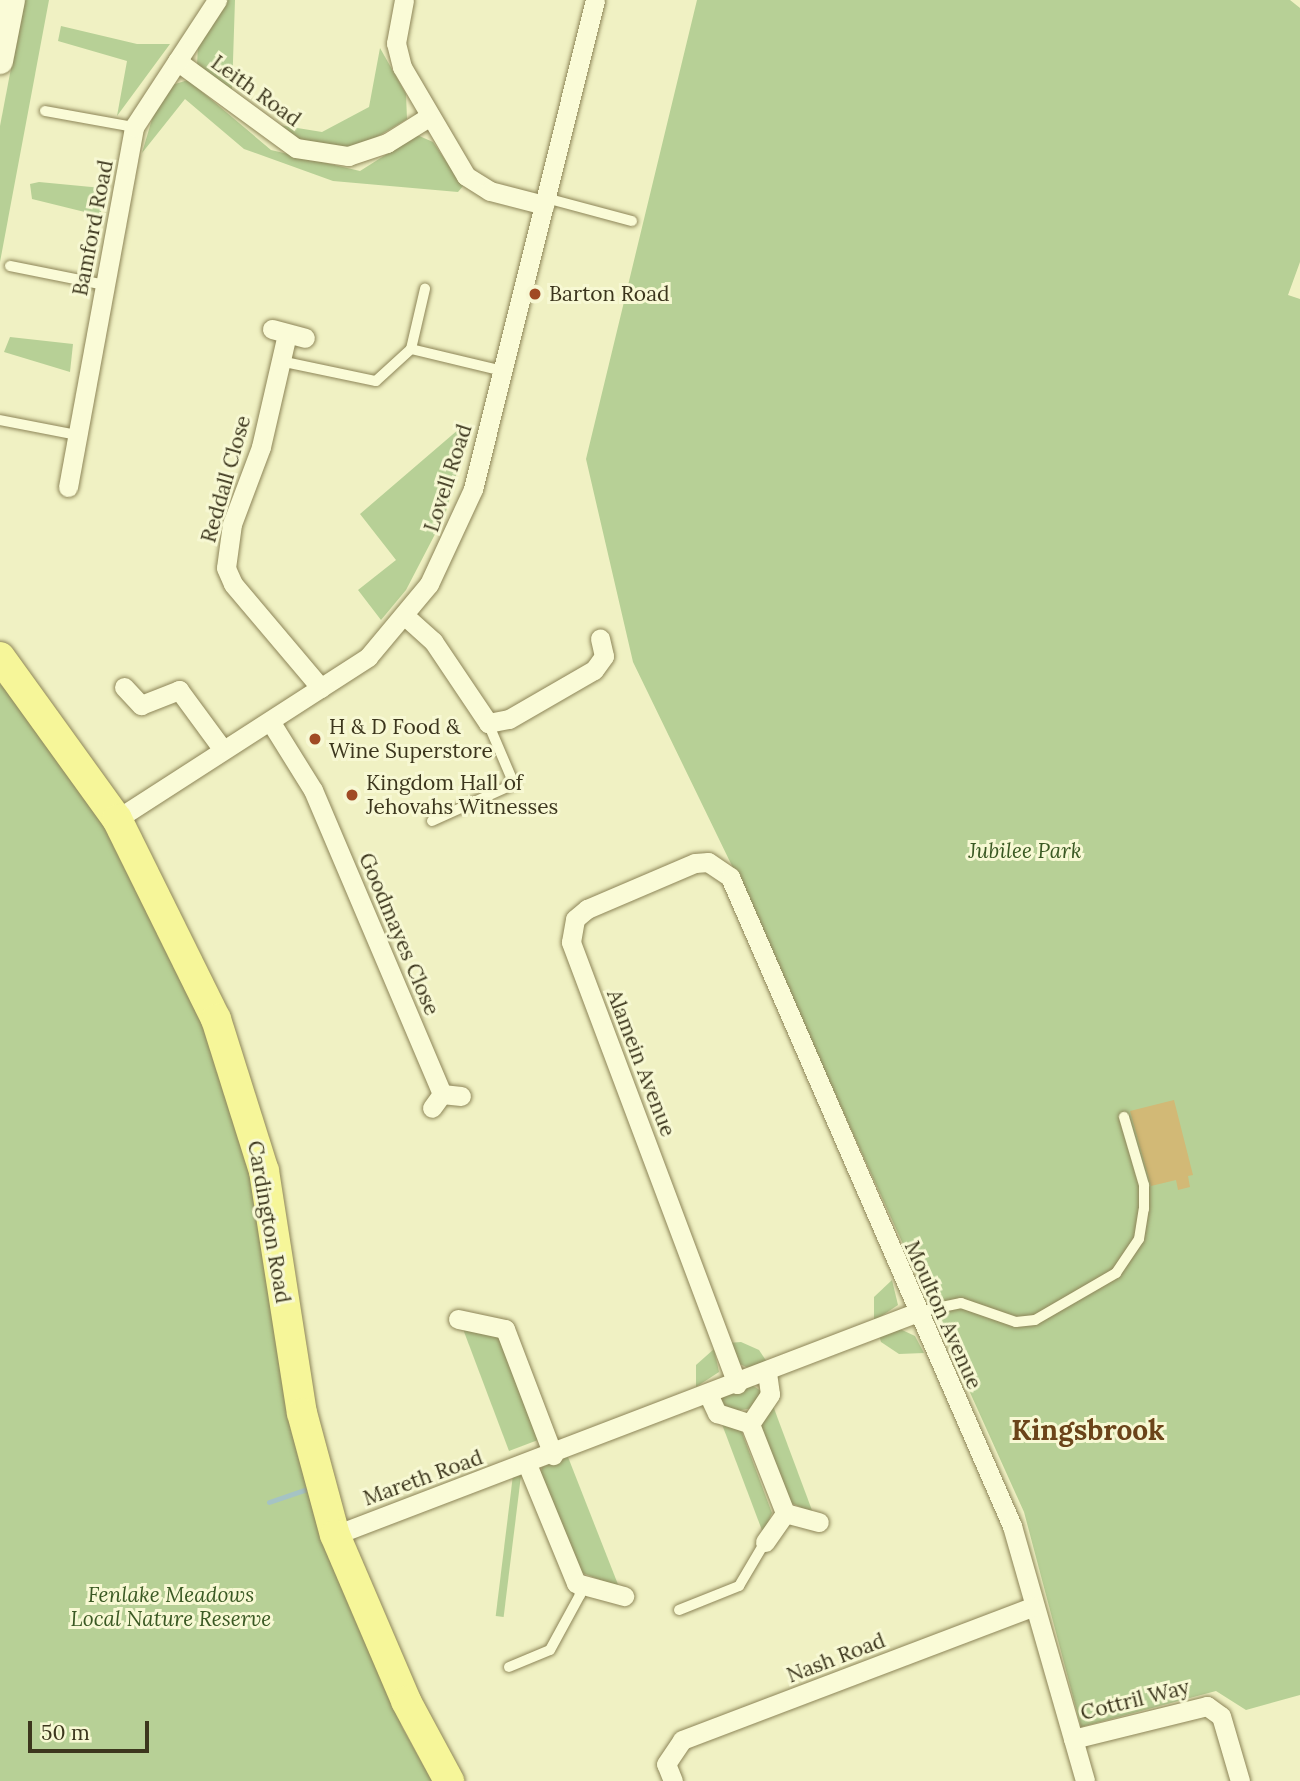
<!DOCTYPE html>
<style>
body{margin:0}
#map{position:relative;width:1300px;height:1781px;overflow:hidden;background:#f0f1c3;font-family:Lora,serif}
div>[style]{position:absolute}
.green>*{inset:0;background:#b7d096;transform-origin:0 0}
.stream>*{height:5px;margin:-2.5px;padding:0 2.5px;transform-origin:2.5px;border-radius:2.5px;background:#a5c3c4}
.building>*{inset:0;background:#d2b976}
.roads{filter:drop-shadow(0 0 2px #8d8558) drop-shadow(0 0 2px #8d8558)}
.lane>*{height:10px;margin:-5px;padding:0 5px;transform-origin:5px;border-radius:5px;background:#fafbd7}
.street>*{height:19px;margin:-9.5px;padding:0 9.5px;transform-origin:9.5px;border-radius:9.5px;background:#fafbd7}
.secondary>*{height:26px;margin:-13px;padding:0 13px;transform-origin:13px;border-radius:13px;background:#fafbd7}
.primary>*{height:30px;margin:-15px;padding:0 15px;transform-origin:15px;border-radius:15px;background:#f6f699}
.dots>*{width:19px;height:19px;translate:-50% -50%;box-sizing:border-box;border:4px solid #f7f8d3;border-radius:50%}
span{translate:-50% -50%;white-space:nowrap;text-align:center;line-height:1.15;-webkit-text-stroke:6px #f7f8d3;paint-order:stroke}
.street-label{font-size:21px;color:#3c361d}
.poi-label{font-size:21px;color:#3c361d}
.left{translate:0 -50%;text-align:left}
.park-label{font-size:21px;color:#3a5923;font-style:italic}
.district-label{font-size:28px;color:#6b441a;font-weight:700}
.scale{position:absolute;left:28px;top:1721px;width:121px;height:32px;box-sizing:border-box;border:4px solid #3c361d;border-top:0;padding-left:9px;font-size:21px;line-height:24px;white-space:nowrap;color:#3c361d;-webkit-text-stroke:5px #f7f8d3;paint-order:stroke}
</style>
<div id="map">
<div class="green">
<div style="clip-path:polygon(24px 0,49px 0,0 262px,0 126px)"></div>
<div style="clip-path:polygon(227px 0,235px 0,232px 91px,279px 125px,322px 132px,369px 107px,380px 48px,406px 94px,407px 119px,357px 149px,291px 139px,197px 66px,198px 45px)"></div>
<div style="clip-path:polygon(697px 0,1290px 0,1300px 8px,1300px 262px,1288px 295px,1300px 299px,1300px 1695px,1246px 1710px,1216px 1691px,1081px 1727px,1024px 1512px,734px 870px,633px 662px,586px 459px)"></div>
<div style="clip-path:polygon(61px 26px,137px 44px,170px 44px,117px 116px,127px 61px,58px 41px)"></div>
<div style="clip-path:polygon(188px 80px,271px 150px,360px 171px,417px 135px,433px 142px,463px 186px,458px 192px,333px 181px,244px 149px,185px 99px,142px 153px,155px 109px,172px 85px)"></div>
<div style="clip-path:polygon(39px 182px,102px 188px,101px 216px,32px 199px,30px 184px)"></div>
<div style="clip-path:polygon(10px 337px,73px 344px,70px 372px,4px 352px)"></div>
<div style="clip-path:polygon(459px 429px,468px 433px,445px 515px,406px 590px,381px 620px,358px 590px,396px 560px,360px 514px)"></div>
<div style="clip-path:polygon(0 684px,45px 729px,113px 834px,208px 1023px,253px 1179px,277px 1340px,402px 1727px,432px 1781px,0 1781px)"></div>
<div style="clip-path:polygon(892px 1280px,898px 1305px,874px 1321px,874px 1297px)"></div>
<div style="clip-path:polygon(463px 1329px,498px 1335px,538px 1440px,509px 1451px)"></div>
<div style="clip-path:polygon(900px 1329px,915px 1336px,924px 1353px,899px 1354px,881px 1342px,879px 1335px)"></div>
<div style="clip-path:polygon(741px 1342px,759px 1350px,767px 1362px,748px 1368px,738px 1363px,728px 1343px)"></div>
<div style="clip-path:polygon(714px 1349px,719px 1372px,696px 1387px,696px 1365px)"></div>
<div style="clip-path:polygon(749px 1383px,761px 1391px,753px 1408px,725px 1413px,719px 1399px)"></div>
<div style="clip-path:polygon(772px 1403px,813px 1513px,785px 1500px,758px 1426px)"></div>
<div style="clip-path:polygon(720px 1419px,741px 1430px,772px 1513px,763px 1533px)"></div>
<div style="clip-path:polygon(568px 1457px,619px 1587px,577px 1571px,540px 1477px,542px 1467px)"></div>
<div style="left:513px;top:1475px;width:8px;height:142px;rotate:7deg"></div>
</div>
<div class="stream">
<div style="left:269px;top:1502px;width:40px;rotate:-18.9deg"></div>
</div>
<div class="building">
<div style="clip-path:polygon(1174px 1100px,1193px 1175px,1188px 1176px,1190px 1187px,1178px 1190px,1176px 1180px,1151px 1186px,1130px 1111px)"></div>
</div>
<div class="roads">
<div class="lane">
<div style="left:45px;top:111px;width:90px;rotate:10.2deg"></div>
<div style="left:546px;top:198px;width:89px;rotate:15deg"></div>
<div style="left:10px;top:266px;width:97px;rotate:11.3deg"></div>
<div style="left:411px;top:349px;width:95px;rotate:13.4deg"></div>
<div style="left:280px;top:361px;width:98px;rotate:11.8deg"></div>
<div style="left:376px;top:381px;width:47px;rotate:-42.4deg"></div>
<div style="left:411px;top:349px;width:62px;rotate:-76.9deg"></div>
<div style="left:0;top:420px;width:78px;rotate:11deg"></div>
<div style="left:432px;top:821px;width:90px;rotate:-24.3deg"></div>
<div style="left:514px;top:784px;width:66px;rotate:-113.1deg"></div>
<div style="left:918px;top:1312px;width:44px;rotate:-11.8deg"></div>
<div style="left:961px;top:1303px;width:58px;rotate:19.1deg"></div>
<div style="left:1016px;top:1322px;width:19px;rotate:-6deg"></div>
<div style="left:1035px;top:1320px;width:94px;rotate:-30.1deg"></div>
<div style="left:1116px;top:1273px;width:41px;rotate:-55.9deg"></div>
<div style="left:1139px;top:1239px;width:30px;rotate:-81deg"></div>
<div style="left:1144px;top:1209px;width:24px;rotate:-90deg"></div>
<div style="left:1144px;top:1185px;width:71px;rotate:-106.4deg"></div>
<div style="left:679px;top:1610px;width:65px;rotate:-21.8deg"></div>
<div style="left:739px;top:1586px;width:51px;rotate:-59.4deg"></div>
<div style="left:509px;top:1667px;width:44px;rotate:-22.5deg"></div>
<div style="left:550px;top:1650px;width:63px;rotate:-61.4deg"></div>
<div style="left:580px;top:1595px;width:12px;rotate:-104deg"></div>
</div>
<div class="street">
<div style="left:404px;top:0;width:44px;rotate:100.5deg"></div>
<div style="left:396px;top:43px;width:25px;rotate:76deg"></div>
<div style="left:402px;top:67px;width:126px;rotate:59.6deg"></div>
<div style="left:466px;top:176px;width:28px;rotate:32deg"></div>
<div style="left:490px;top:191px;width:56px;rotate:14.5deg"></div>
<div style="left:177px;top:61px;width:147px;rotate:36.2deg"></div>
<div style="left:296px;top:148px;width:53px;rotate:8.7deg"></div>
<div style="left:348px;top:156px;width:41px;rotate:-18.4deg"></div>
<div style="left:387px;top:143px;width:47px;rotate:-32deg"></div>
<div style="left:272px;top:329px;width:34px;rotate:15deg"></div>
<div style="left:287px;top:334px;width:116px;rotate:103deg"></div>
<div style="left:261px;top:447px;width:82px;rotate:110.6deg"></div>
<div style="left:232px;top:524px;width:44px;rotate:97.8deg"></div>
<div style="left:226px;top:568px;width:17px;rotate:66deg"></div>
<div style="left:233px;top:584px;width:136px;rotate:49.8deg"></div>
<div style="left:68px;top:487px;width:366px;rotate:-79.6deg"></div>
<div style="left:134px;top:127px;width:152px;rotate:-56.8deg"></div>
<div style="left:405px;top:616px;width:38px;rotate:42deg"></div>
<div style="left:433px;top:641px;width:99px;rotate:56.1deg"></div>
<div style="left:488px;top:723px;width:21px;rotate:-11deg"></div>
<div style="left:509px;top:719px;width:98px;rotate:-30deg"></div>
<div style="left:594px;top:670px;width:17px;rotate:-54deg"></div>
<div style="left:604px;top:656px;width:18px;rotate:-103deg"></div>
<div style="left:124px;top:687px;width:25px;rotate:47deg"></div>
<div style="left:141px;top:705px;width:41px;rotate:-21.5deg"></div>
<div style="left:179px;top:690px;width:74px;rotate:53.7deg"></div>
<div style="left:270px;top:721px;width:81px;rotate:58.1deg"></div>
<div style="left:313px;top:790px;width:330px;rotate:67deg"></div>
<div style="left:442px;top:1094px;width:17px;rotate:126deg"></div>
<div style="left:117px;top:819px;width:299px;rotate:-32.8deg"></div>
<div style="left:368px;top:657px;width:95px;rotate:-50.1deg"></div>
<div style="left:429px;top:584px;width:105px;rotate:-65.1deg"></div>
<div style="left:473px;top:489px;width:504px;rotate:-75.99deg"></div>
<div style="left:442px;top:1094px;width:19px;rotate:6deg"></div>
<div style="left:458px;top:1319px;width:48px;rotate:12deg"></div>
<div style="left:505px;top:1329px;width:135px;rotate:69.1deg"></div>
<div style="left:737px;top:1384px;width:472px;rotate:-110.6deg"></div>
<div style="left:571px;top:942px;width:23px;rotate:-80deg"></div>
<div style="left:575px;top:919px;width:16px;rotate:-40deg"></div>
<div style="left:587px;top:909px;width:117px;rotate:-23.1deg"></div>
<div style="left:695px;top:863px;width:13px;rotate:-4deg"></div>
<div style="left:708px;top:862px;width:27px;rotate:34deg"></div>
<div style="left:730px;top:877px;width:708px;rotate:66.51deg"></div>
<div style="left:1012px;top:1526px;width:265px;rotate:74deg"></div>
<div style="left:709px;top:1396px;width:19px;rotate:65deg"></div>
<div style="left:717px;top:1413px;width:35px;rotate:18deg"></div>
<div style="left:750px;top:1424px;width:36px;rotate:-56deg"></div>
<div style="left:770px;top:1394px;width:21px;rotate:-98deg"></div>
<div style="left:750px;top:1424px;width:96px;rotate:68.5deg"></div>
<div style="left:785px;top:1513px;width:35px;rotate:15deg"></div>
<div style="left:527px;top:1464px;width:129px;rotate:67.6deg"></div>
<div style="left:576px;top:1583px;width:50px;rotate:15.2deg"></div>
<div style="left:335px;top:1535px;width:621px;rotate:-20.94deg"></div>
<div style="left:765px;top:1542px;width:35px;rotate:-55deg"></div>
<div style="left:1073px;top:1739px;width:138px;rotate:-13.8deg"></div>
<div style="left:1207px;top:1706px;width:17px;rotate:36deg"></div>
<div style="left:1221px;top:1716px;width:68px;rotate:73.7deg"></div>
<div style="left:673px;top:1781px;width:18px;rotate:-112deg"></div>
<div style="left:666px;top:1764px;width:29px;rotate:-56deg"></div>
<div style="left:682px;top:1740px;width:375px;rotate:-20.8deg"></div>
</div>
<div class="secondary">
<div style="left:0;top:61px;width:62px;rotate:-78.9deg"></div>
</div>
<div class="primary">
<div style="left:0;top:657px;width:200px;rotate:54.2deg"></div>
<div style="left:117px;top:819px;width:223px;rotate:63.7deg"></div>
<div style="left:216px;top:1019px;width:159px;rotate:72.5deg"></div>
<div style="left:264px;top:1171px;width:245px;rotate:81.1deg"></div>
<div style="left:302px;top:1413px;width:126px;rotate:74.9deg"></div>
<div style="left:335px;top:1535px;width:181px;rotate:66.8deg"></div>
<div style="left:406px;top:1701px;width:91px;rotate:61.7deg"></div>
</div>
</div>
<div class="dots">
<div style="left:535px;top:294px;background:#a04a24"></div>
<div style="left:315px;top:739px;background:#a04a24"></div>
<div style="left:352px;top:795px;background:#a04a24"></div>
</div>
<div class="street-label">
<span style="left:256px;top:91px;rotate:36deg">Leith Road</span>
<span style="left:93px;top:228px;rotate:-79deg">Bamford Road</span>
<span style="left:448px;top:478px;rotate:-72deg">Lovell Road</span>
<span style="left:226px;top:479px;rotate:-74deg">Reddall Close</span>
<span style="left:399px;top:934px;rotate:67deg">Goodmayes Close</span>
<span style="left:641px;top:1063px;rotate:69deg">Alamein Avenue</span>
<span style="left:269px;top:1222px;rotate:80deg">Cardington Road</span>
<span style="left:943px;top:1315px;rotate:66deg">Moulton Avenue</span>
<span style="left:423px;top:1478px;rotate:-20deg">Mareth Road</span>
<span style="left:836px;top:1658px;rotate:-21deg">Nash Road</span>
<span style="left:1135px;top:1700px;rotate:-14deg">Cottril Way</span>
</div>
<div class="poi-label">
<span class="left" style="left:549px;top:294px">Barton Road</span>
<span class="left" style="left:329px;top:739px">H &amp; D Food &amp;<br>Wine Superstore</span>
<span class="left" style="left:366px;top:795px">Kingdom Hall of<br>Jehovahs Witnesses</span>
</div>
<div class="park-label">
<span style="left:1025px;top:851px">Jubilee Park</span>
<span style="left:171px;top:1607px">Fenlake Meadows<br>Local Nature Reserve</span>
</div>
<div class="district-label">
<span style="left:1088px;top:1430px">Kingsbrook</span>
</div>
<div class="scale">50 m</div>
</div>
